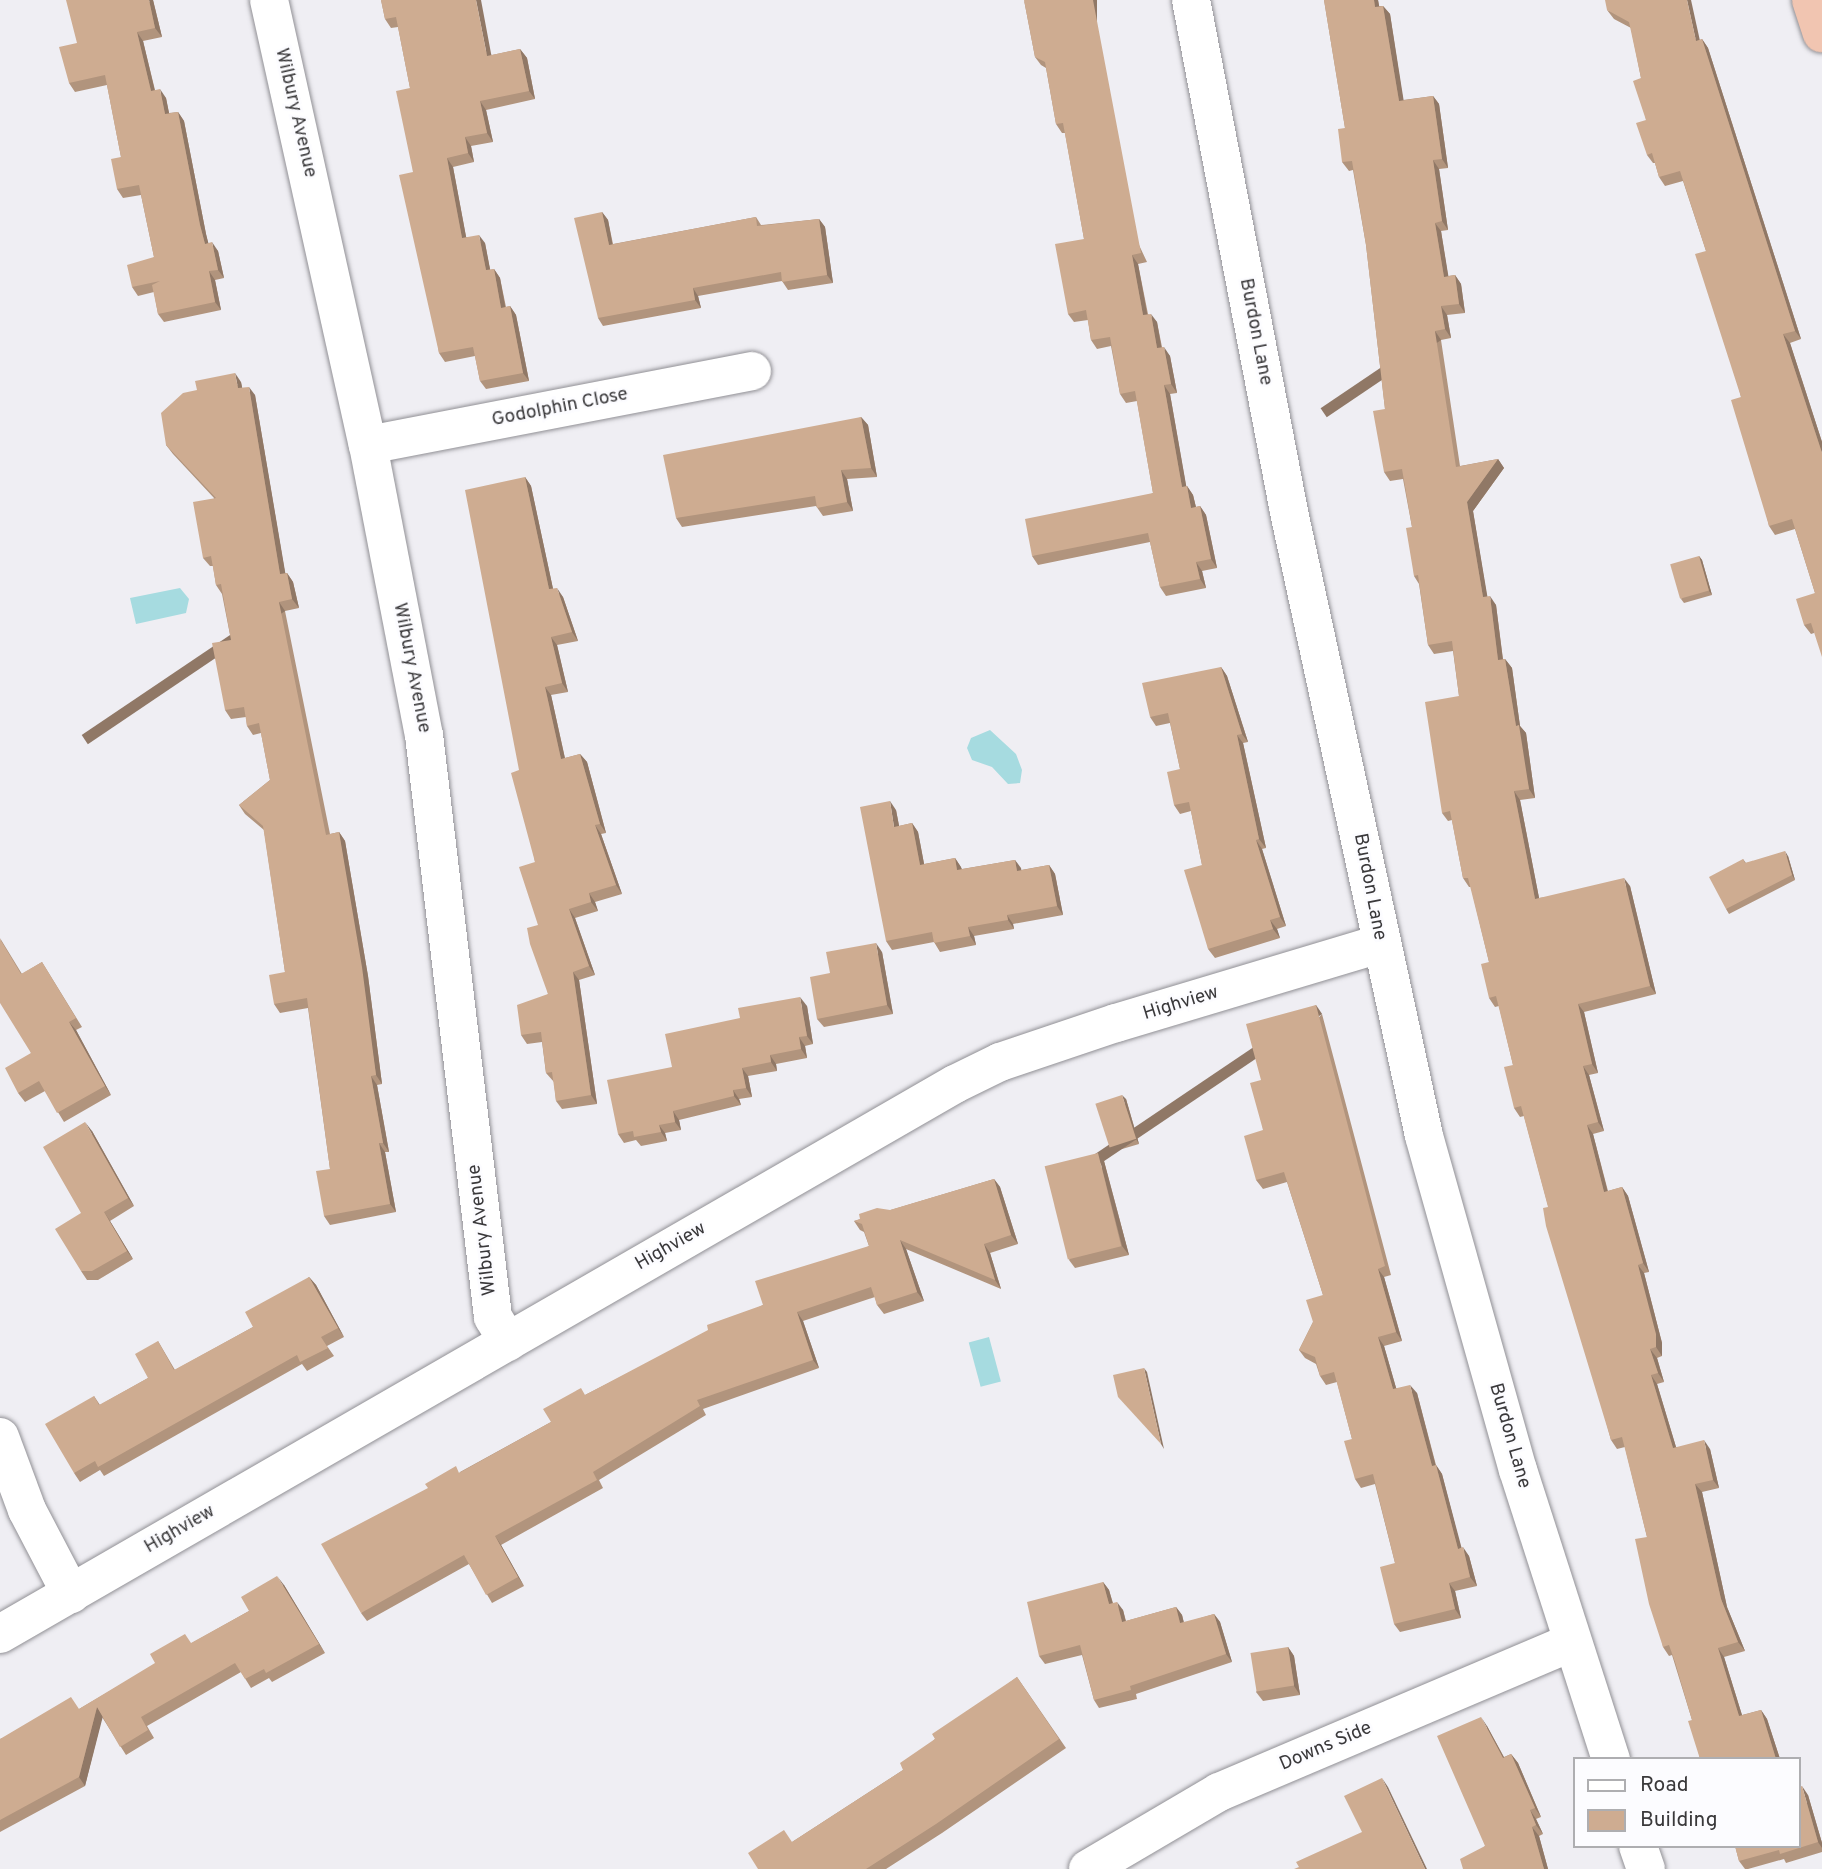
<!DOCTYPE html>
<style>
body{margin:0}
#map{position:relative;width:1822px;height:1869px;overflow:hidden;background:#efeef3;font-family:Overpass,sans-serif}
div>[style]{position:absolute}
.water>*{inset:0;background:#a6dbe0;transform-origin:0 0}
.roads{filter:drop-shadow(0 0 2px #919095) drop-shadow(0 0 2px #919095)}
.minor>*{height:38px;margin:-19px;padding:0 19px;transform-origin:19px;border-radius:19px;background:#fff}
.highway>*{height:38px;margin:-19px;padding:0 19px;transform-origin:19px;border-radius:19px;background:#f1c5b1}
.wall>*{inset:0;background:#b1947d}
.shaded-wall>*{inset:0;background:#907866;transform-origin:0 0}
.building>*{inset:0;background:#ceac91;transform-origin:0 0}
span{translate:-50% -50%;white-space:nowrap;text-align:center;line-height:1.15;-webkit-text-stroke:5px #fcfcff;paint-order:stroke}
.street-label{font-size:19px;color:#3a393b}
.legend{position:absolute;left:1573px;top:1757px;width:228px;height:91px;box-sizing:border-box;background:#fcfcff;border:2px solid #aeaeb1;margin:0;padding:9px 12px;list-style:none;font-size:21px;color:#3a393b}
.legend li{display:flex;align-items:center;gap:14px;height:35px}
.legend b{width:35px;border:2px solid #aeaeb1}
</style>
<div id="map">
<div class="water">
<div style="clip-path:polygon(180px 588px,189px 599px,186px 613px,136px 624px,130px 598px)"></div>
<div style="clip-path:polygon(990px 730px,1016px 754px,1022px 770px,1020px 783px,1008px 784px,992px 767px,972px 760px,967px 748px,971px 738px)"></div>
<div style="left:989px;top:1337px;width:46px;height:21px;rotate:75deg"></div>
</div>
<div class="roads">
<div class="minor">
<div style="left:269px;top:0;width:456px;rotate:77.5deg"></div>
<div style="left:368px;top:445px;width:295px;rotate:79.1deg"></div>
<div style="left:424px;top:735px;width:586px;rotate:83.24deg"></div>
<div style="left:493px;top:1317px;width:29px;rotate:59deg"></div>
<div style="left:1191px;top:0;width:521px;rotate:79.16deg"></div>
<div style="left:1289px;top:512px;width:638px;rotate:77.79deg"></div>
<div style="left:1424px;top:1136px;width:347px;rotate:74.3deg"></div>
<div style="left:1518px;top:1470px;width:304px;rotate:72.2deg"></div>
<div style="left:368px;top:445px;width:391px;rotate:-10.9deg"></div>
<div style="left:0;top:1437px;width:78px;rotate:69.7deg"></div>
<div style="left:27px;top:1510px;width:95px;rotate:62.4deg"></div>
<div style="left:0;top:1634px;width:1102px;rotate:-29.94deg"></div>
<div style="left:955px;top:1084px;width:50px;rotate:-26.1deg"></div>
<div style="left:1000px;top:1062px;width:122px;rotate:-18.6deg"></div>
<div style="left:1116px;top:1023px;width:276px;rotate:-16.7deg"></div>
<div style="left:1638px;top:1846px;width:24px;rotate:71deg"></div>
<div style="left:1088px;top:1869px;width:152px;rotate:-30.4deg"></div>
<div style="left:1219px;top:1792px;width:384px;rotate:-23deg"></div>
</div>
<div class="highway">
<div style="left:1811px;top:0;width:35px;rotate:72deg"></div>
</div>
</div>
<div class="wall">
<div style="clip-path:polygon(153px 0,162px 37px,143px 41px,155px 90px,166px 98px,169px 113px,178px 112px,184px 121px,206px 234px,208px 243px,218px 251px,224px 278px,215px 280px,221px 310px,164px 322px,158px 314px,154px 292px,138px 296px,132px 287px,154px 257px,141px 195px,123px 198px,117px 189px,121px 157px,107px 85px,75px 92px,69px 83px,77px 43px)"></div>
<div style="clip-path:polygon(381px 0,492px 55px,520px 49px,527px 58px,535px 99px,486px 110px,493px 142px,471px 146px,474px 162px,453px 167px,466px 237px,485px 243px,490px 270px,494px 269px,500px 278px,506px 307px,510px 306px,516px 315px,529px 381px,486px 389px,480px 381px,475px 356px,445px 362px,439px 353px,413px 172px,410px 88px,398px 27px,391px 28px,385px 19px)"></div>
<div style="clip-path:polygon(1024px 0,1147px 262px,1138px 264px,1148px 314px,1157px 322px,1162px 347px,1170px 356px,1177px 393px,1170px 394px,1186px 486px,1187px 486px,1193px 495px,1196px 507px,1200px 506px,1206px 515px,1217px 568px,1202px 571px,1206px 588px,1166px 596px,1160px 587px,1150px 542px,1038px 565px,1032px 556px,1153px 493px,1137px 401px,1126px 403px,1120px 394px,1111px 346px,1097px 349px,1091px 340px,1088px 320px,1074px 322px,1068px 314px,1084px 239px,1065px 133px,1062px 133px,1056px 124px,1046px 68px,1041px 65px,1035px 57px)"></div>
<div style="clip-path:polygon(1324px 0,1378px 0,1379px 6px,1383px 6px,1390px 14px,1403px 100px,1433px 96px,1439px 104px,1448px 168px,1439px 169px,1448px 230px,1441px 231px,1448px 276px,1455px 275px,1461px 284px,1465px 313px,1447px 315px,1451px 338px,1441px 340px,1460px 466px,1498px 459px,1504px 468px,1473px 511px,1487px 597px,1496px 605px,1503px 659px,1505px 659px,1512px 668px,1520px 726px,1526px 733px,1535px 798px,1520px 800px,1539px 898px,1630px 886px,1656px 994px,1584px 1012px,1598px 1073px,1589px 1075px,1604px 1131px,1593px 1134px,1608px 1191px,1622px 1187px,1628px 1196px,1649px 1272px,1644px 1273px,1662px 1343px,1662px 1356px,1657px 1358px,1664px 1382px,1657px 1384px,1676px 1447px,1710px 1449px,1719px 1488px,1702px 1492px,1727px 1607px,1745px 1651px,1724px 1657px,1742px 1715px,1761px 1710px,1767px 1719px,1780px 1759px,1700px 1759px,1692px 1720px,1672px 1655px,1669px 1656px,1663px 1647px,1647px 1537px,1625px 1447px,1617px 1449px,1611px 1440px,1524px 1116px,1520px 1117px,1514px 1108px,1513px 1065px,1499px 1006px,1495px 1007px,1489px 998px,1489px 962px,1471px 887px,1469px 887px,1463px 878px,1452px 820px,1448px 821px,1442px 813px,1459px 696px,1453px 651px,1434px 654px,1428px 645px,1419px 584px,1414px 576px,1412px 527px,1403px 479px,1390px 481px,1384px 472px,1385px 409px,1366px 245px,1353px 170px,1349px 171px,1342px 162px,1345px 128px)"></div>
<div style="clip-path:polygon(1607px 10px,1700px 40px,1702px 39px,1708px 48px,1801px 339px,1790px 343px,1822px 442px,1814px 633px,1811px 634px,1804px 625px,1815px 593px,1795px 529px,1775px 535px,1769px 526px,1741px 397px,1706px 251px,1683px 181px,1665px 186px,1659px 177px,1655px 163px,1653px 163px,1647px 155px,1646px 120px,1641px 78px,1631px 28px,1614px 19px)"></div>
<div style="clip-path:polygon(602px 212px,608px 220px,613px 244px,756px 217px,761px 225px,819px 219px,825px 227px,833px 283px,788px 290px,782px 281px,698px 296px,701px 308px,603px 326px,598px 318px)"></div>
<div style="clip-path:polygon(241px 382px,242px 388px,255px 395px,285px 573px,287px 573px,293px 582px,299px 608px,285px 611px,330px 834px,339px 832px,345px 841px,368px 976px,382px 1084px,377px 1085px,389px 1152px,385px 1152px,396px 1212px,330px 1225px,324px 1216px,330px 1169px,308px 1008px,280px 1013px,274px 1004px,285px 972px,264px 830px,245px 814px,239px 805px,270px 780px,261px 733px,253px 735px,247px 726px,246px 717px,231px 719px,225px 710px,231px 640px,222px 594px,216px 585px,213px 566px,210px 566px,203px 558px,214px 498px,173px 454px,166px 445px)"></div>
<div style="clip-path:polygon(861px 417px,868px 425px,877px 477px,847px 479px,853px 511px,823px 516px,816px 506px,682px 527px,676px 518px)"></div>
<div style="clip-path:polygon(525px 477px,531px 486px,553px 589px,563px 597px,578px 641px,557px 645px,568px 692px,551px 695px,565px 758px,580px 754px,587px 762px,606px 833px,601px 834px,622px 894px,595px 902px,598px 911px,575px 918px,595px 975px,579px 980px,597px 1104px,562px 1109px,556px 1101px,554px 1082px,546px 1073px,542px 1042px,527px 1044px,521px 1035px,548px 994px,538px 925px,535px 862px,519px 770px)"></div>
<div style="clip-path:polygon(1699px 556px,1702px 560px,1712px 595px,1684px 603px,1681px 599px)"></div>
<div style="clip-path:polygon(1221px 667px,1227px 676px,1248px 742px,1243px 743px,1266px 848px,1262px 849px,1286px 926px,1277px 929px,1280px 938px,1215px 958px,1208px 949px,1202px 865px,1191px 811px,1180px 814px,1174px 805px,1180px 769px,1170px 723px,1156px 726px,1150px 717px)"></div>
<div style="clip-path:polygon(896px 810px,899px 826px,912px 823px,918px 832px,924px 864px,955px 858px,962px 869px,1015px 860px,1021px 870px,1049px 865px,1055px 874px,1063px 915px,1013px 924px,1014px 929px,974px 936px,976px 945px,940px 952px,934px 942px,892px 950px,886px 941px)"></div>
<div style="clip-path:polygon(1788px 856px,1795px 880px,1729px 914px,1726px 909px,1743px 859px,1746px 863px)"></div>
<div style="clip-path:polygon(0 938px,22px 974px,42px 962px,82px 1027px,76px 1030px,111px 1095px,64px 1122px,45px 1091px,25px 1102px,18px 1093px,31px 1053px)"></div>
<div style="clip-path:polygon(882px 952px,893px 1014px,824px 1027px,817px 1019px,830px 973px)"></div>
<div style="clip-path:polygon(807px 1006px,813px 1044px,805px 1046px,807px 1058px,776px 1064px,777px 1071px,748px 1076px,752px 1097px,739px 1099px,741px 1105px,679px 1120px,681px 1130px,665px 1133px,667px 1141px,641px 1146px,636px 1140px,624px 1143px,618px 1134px)"></div>
<div style="clip-path:polygon(1322px 1014px,1391px 1275px,1384px 1277px,1402px 1341px,1384px 1346px,1396px 1388px,1417px 1393px,1436px 1465px,1442px 1474px,1461px 1548px,1469px 1556px,1477px 1586px,1455px 1591px,1461px 1618px,1400px 1632px,1394px 1624px,1395px 1563px,1375px 1484px,1361px 1488px,1355px 1479px,1352px 1439px,1337px 1382px,1326px 1385px,1320px 1376px,1316px 1364px,1305px 1358px,1299px 1350px,1313px 1322px,1323px 1295px,1287px 1182px,1263px 1189px,1256px 1180px,1263px 1130px,1261px 1080px)"></div>
<div style="clip-path:polygon(1126px 1099px,1139px 1144px,1112px 1152px,1109px 1148px)"></div>
<div style="clip-path:polygon(92px 1131px,134px 1206px,110px 1221px,133px 1259px,98px 1280px,87px 1280px,81px 1271px)"></div>
<div style="clip-path:polygon(1104px 1161px,1129px 1255px,1075px 1268px,1069px 1260px)"></div>
<div style="clip-path:polygon(994px 1179px,1000px 1187px,1018px 1244px,990px 1253px,1001px 1289px,906px 1249px,924px 1301px,884px 1314px,877px 1305px,875px 1297px,803px 1321px,819px 1368px,703px 1409px,706px 1415px,599px 1480px,603px 1488px,501px 1545px,524px 1586px,492px 1603px,469px 1564px,367px 1621px,361px 1613px,460px 1472px,551px 1422px,585px 1395px,763px 1305px,869px 1246px,864px 1232px,860px 1230px,854px 1221px)"></div>
<div style="clip-path:polygon(309px 1277px,316px 1285px,344px 1337px,327px 1346px,334px 1356px,307px 1371px,302px 1364px,104px 1476px,100px 1470px,80px 1482px,74px 1473px,94px 1396px,100px 1405px,148px 1378px,158px 1341px,175px 1370px,253px 1327px)"></div>
<div style="clip-path:polygon(1103px 1582px,1109px 1590px,1113px 1603px,1123px 1610px,1126px 1621px,1176px 1607px,1182px 1615px,1184px 1623px,1214px 1614px,1220px 1622px,1232px 1662px,1136px 1694px,1137px 1699px,1099px 1708px,1094px 1700px,1082px 1655px,1045px 1664px,1039px 1656px)"></div>
<div style="clip-path:polygon(284px 1585px,325px 1653px,272px 1682px,269px 1678px,251px 1688px,241px 1672px,147px 1726px,154px 1738px,126px 1755px,102px 1717px,85px 1786px,0 1832px,0 1739px,79px 1709px,192px 1643px,249px 1611px)"></div>
<div style="clip-path:polygon(1288px 1647px,1294px 1656px,1300px 1695px,1263px 1701px,1256px 1692px)"></div>
<div style="clip-path:polygon(1017px 1677px,1066px 1748px,942px 1833px,886px 1869px,758px 1869px,792px 1842px,903px 1770px,935px 1739px)"></div>
<div style="clip-path:polygon(1487px 1726px,1504px 1757px,1511px 1754px,1518px 1763px,1541px 1817px,1536px 1819px,1543px 1834px,1539px 1836px,1548px 1869px,1463px 1869px,1485px 1846px)"></div>
<div style="clip-path:polygon(1808px 1795px,1822px 1843px,1822px 1852px,1786px 1863px,1784px 1859px,1748px 1869px,1745px 1869px,1739px 1861px,1735px 1846px,1733px 1846px,1799px 1846px)"></div>
</div>
<div class="shaded-wall">
<div style="clip-path:polygon(149px 0,153px 0,162px 37px,155px 28px)"></div>
<div style="clip-path:polygon(476px 0,481px 0,493px 64px,487px 56px)"></div>
<div style="left:1093px;top:0;width:4px;height:258px"></div>
<div style="clip-path:polygon(1374px 0,1378px 0,1381px 16px,1375px 7px)"></div>
<div style="clip-path:polygon(1687px 0,1691px 0,1702px 50px,1696px 41px)"></div>
<div style="clip-path:polygon(1383px 6px,1390px 14px,1405px 109px,1399px 101px)"></div>
<div style="clip-path:polygon(137px 32px,143px 41px,157px 100px,151px 91px)"></div>
<div style="clip-path:polygon(1702px 39px,1708px 48px,1801px 339px,1795px 331px)"></div>
<div style="clip-path:polygon(520px 49px,527px 58px,535px 99px,529px 91px)"></div>
<div style="clip-path:polygon(160px 89px,166px 98px,171px 123px,165px 114px)"></div>
<div style="clip-path:polygon(1433px 96px,1439px 104px,1448px 168px,1442px 159px)"></div>
<div style="clip-path:polygon(480px 101px,486px 110px,493px 142px,487px 133px)"></div>
<div style="clip-path:polygon(178px 112px,184px 121px,206px 234px,211px 253px,205px 244px,200px 225px)"></div>
<div style="clip-path:polygon(465px 137px,471px 146px,474px 162px,468px 153px)"></div>
<div style="clip-path:polygon(447px 158px,453px 167px,468px 247px,462px 238px)"></div>
<div style="clip-path:polygon(1433px 160px,1439px 169px,1448px 230px,1442px 221px)"></div>
<div style="clip-path:polygon(602px 212px,608px 220px,614px 253px,609px 245px)"></div>
<div style="clip-path:polygon(819px 219px,825px 227px,833px 283px,827px 275px)"></div>
<div style="clip-path:polygon(1435px 223px,1441px 231px,1450px 286px,1444px 277px)"></div>
<div style="clip-path:polygon(479px 235px,485px 243px,492px 279px,486px 270px)"></div>
<div style="clip-path:polygon(212px 242px,218px 251px,224px 278px,218px 270px)"></div>
<div style="clip-path:polygon(1132px 255px,1138px 264px,1149px 324px,1143px 315px)"></div>
<div style="clip-path:polygon(494px 269px,500px 278px,507px 317px,501px 308px)"></div>
<div style="clip-path:polygon(209px 271px,215px 280px,221px 310px,215px 302px)"></div>
<div style="clip-path:polygon(1455px 275px,1461px 284px,1465px 313px,1459px 304px)"></div>
<div style="clip-path:polygon(693px 288px,698px 296px,701px 308px,695px 300px)"></div>
<div style="clip-path:polygon(510px 306px,516px 315px,529px 381px,523px 373px)"></div>
<div style="clip-path:polygon(1441px 306px,1447px 315px,1451px 338px,1445px 329px)"></div>
<div style="clip-path:polygon(1151px 314px,1157px 322px,1163px 357px,1157px 348px)"></div>
<div style="left:1435px;top:331px;width:11px;height:138px;rotate:56deg"></div>
<div style="clip-path:polygon(1783px 334px,1790px 343px,1822px 442px,1822px 453px)"></div>
<div style="clip-path:polygon(1164px 347px,1170px 356px,1177px 393px,1171px 384px)"></div>
<div style="clip-path:polygon(235px 373px,241px 382px,244px 397px,238px 388px)"></div>
<div style="clip-path:polygon(1164px 385px,1170px 394px,1188px 496px,1182px 487px)"></div>
<div style="clip-path:polygon(249px 387px,255px 395px,287px 583px,280px 574px)"></div>
<div style="clip-path:polygon(861px 417px,868px 425px,877px 477px,871px 468px)"></div>
<div style="clip-path:polygon(1498px 459px,1504px 468px,1473px 511px,1489px 606px,1483px 597px,1467px 502px)"></div>
<div style="clip-path:polygon(841px 470px,847px 479px,853px 511px,847px 502px)"></div>
<div style="clip-path:polygon(525px 477px,531px 486px,555px 598px,549px 589px)"></div>
<div style="clip-path:polygon(1187px 486px,1193px 495px,1198px 516px,1191px 508px)"></div>
<div style="clip-path:polygon(1200px 506px,1206px 515px,1217px 568px,1211px 559px)"></div>
<div style="clip-path:polygon(1699px 556px,1702px 560px,1712px 595px,1709px 591px)"></div>
<div style="clip-path:polygon(1196px 562px,1202px 571px,1206px 588px,1200px 579px)"></div>
<div style="clip-path:polygon(287px 573px,293px 582px,299px 608px,292px 599px)"></div>
<div style="clip-path:polygon(557px 588px,563px 597px,578px 641px,572px 632px)"></div>
<div style="clip-path:polygon(1490px 596px,1496px 605px,1504px 669px,1498px 660px)"></div>
<div style="left:279px;top:602px;width:11px;height:238px;rotate:56deg"></div>
<div style="clip-path:polygon(551px 637px,557px 645px,568px 692px,562px 683px)"></div>
<div style="clip-path:polygon(1505px 659px,1512px 668px,1520px 726px,1526px 733px,1535px 798px,1529px 789px,1516px 726px)"></div>
<div style="clip-path:polygon(1221px 667px,1227px 676px,1248px 742px,1242px 734px)"></div>
<div style="clip-path:polygon(545px 687px,551px 695px,567px 768px,561px 759px)"></div>
<div style="clip-path:polygon(1237px 735px,1243px 743px,1266px 848px,1259px 839px)"></div>
<div style="clip-path:polygon(580px 754px,587px 762px,606px 833px,600px 824px)"></div>
<div style="clip-path:polygon(1514px 791px,1520px 800px,1541px 908px,1535px 899px)"></div>
<div style="clip-path:polygon(890px 801px,896px 810px,901px 836px,894px 827px)"></div>
<div style="clip-path:polygon(912px 823px,918px 832px,926px 874px,920px 865px)"></div>
<div style="clip-path:polygon(595px 825px,601px 834px,622px 894px,616px 885px)"></div>
<div style="clip-path:polygon(339px 832px,345px 841px,368px 976px,382px 1084px,376px 1075px)"></div>
<div style="clip-path:polygon(1256px 840px,1262px 849px,1286px 926px,1280px 917px)"></div>
<div style="clip-path:polygon(1785px 851px,1788px 856px,1795px 880px,1792px 875px)"></div>
<div style="clip-path:polygon(955px 858px,961px 867px,964px 879px,957px 870px)"></div>
<div style="clip-path:polygon(1015px 860px,1021px 868px,1023px 880px,1017px 871px)"></div>
<div style="clip-path:polygon(1049px 865px,1055px 874px,1063px 915px,1057px 906px)"></div>
<div style="clip-path:polygon(1624px 878px,1630px 886px,1656px 994px,1650px 986px)"></div>
<div style="clip-path:polygon(589px 893px,595px 902px,598px 911px,591px 902px)"></div>
<div style="clip-path:polygon(569px 909px,575px 918px,595px 975px,589px 966px)"></div>
<div style="clip-path:polygon(1007px 915px,1013px 924px,1014px 929px,1008px 920px)"></div>
<div style="clip-path:polygon(1270px 920px,1277px 929px,1280px 938px,1273px 929px)"></div>
<div style="clip-path:polygon(968px 927px,974px 936px,976px 945px,970px 936px)"></div>
<div style="clip-path:polygon(876px 943px,882px 952px,893px 1014px,887px 1005px)"></div>
<div style="clip-path:polygon(573px 972px,579px 980px,597px 1104px,591px 1095px)"></div>
<div style="clip-path:polygon(800px 997px,807px 1006px,813px 1044px,807px 1036px)"></div>
<div style="clip-path:polygon(1578px 1004px,1584px 1012px,1598px 1073px,1592px 1064px)"></div>
<div style="left:1316px;top:1005px;width:11px;height:270px;rotate:56deg"></div>
<div style="clip-path:polygon(69px 1022px,76px 1030px,111px 1095px,105px 1086px)"></div>
<div style="clip-path:polygon(799px 1037px,805px 1046px,807px 1058px,801px 1049px)"></div>
<div style="clip-path:polygon(770px 1055px,776px 1064px,777px 1071px,771px 1062px)"></div>
<div style="clip-path:polygon(1583px 1066px,1589px 1075px,1604px 1131px,1598px 1122px)"></div>
<div style="clip-path:polygon(742px 1068px,748px 1076px,752px 1097px,746px 1088px)"></div>
<div style="clip-path:polygon(371px 1076px,377px 1085px,389px 1152px,383px 1143px)"></div>
<div style="clip-path:polygon(733px 1090px,739px 1099px,741px 1105px,734px 1096px)"></div>
<div style="clip-path:polygon(1122px 1095px,1126px 1099px,1139px 1144px,1136px 1139px)"></div>
<div style="clip-path:polygon(673px 1111px,679px 1120px,681px 1130px,675px 1122px)"></div>
<div style="clip-path:polygon(85px 1122px,92px 1131px,134px 1206px,128px 1198px)"></div>
<div style="clip-path:polygon(659px 1125px,665px 1133px,667px 1141px,661px 1132px)"></div>
<div style="clip-path:polygon(1587px 1125px,1593px 1134px,1610px 1201px,1604px 1192px)"></div>
<div style="clip-path:polygon(379px 1143px,385px 1152px,396px 1212px,390px 1204px)"></div>
<div style="clip-path:polygon(1098px 1153px,1104px 1161px,1129px 1255px,1122px 1246px)"></div>
<div style="clip-path:polygon(994px 1179px,1000px 1187px,1018px 1244px,1011px 1235px)"></div>
<div style="clip-path:polygon(1622px 1187px,1628px 1196px,1649px 1272px,1643px 1263px)"></div>
<div style="clip-path:polygon(104px 1212px,110px 1221px,133px 1259px,127px 1251px)"></div>
<div style="clip-path:polygon(900px 1240px,906px 1249px,924px 1301px,917px 1292px)"></div>
<div style="clip-path:polygon(984px 1244px,990px 1253px,1001px 1289px,995px 1280px)"></div>
<div style="clip-path:polygon(1638px 1265px,1644px 1273px,1662px 1343px,1662px 1356px,1656px 1347px)"></div>
<div style="clip-path:polygon(1378px 1269px,1384px 1277px,1402px 1341px,1396px 1332px)"></div>
<div style="clip-path:polygon(309px 1277px,316px 1285px,344px 1337px,338px 1328px)"></div>
<div style="clip-path:polygon(797px 1312px,803px 1321px,819px 1368px,813px 1360px)"></div>
<div style="clip-path:polygon(1378px 1337px,1384px 1346px,1399px 1398px,1393px 1389px)"></div>
<div style="clip-path:polygon(1650px 1349px,1657px 1358px,1664px 1382px,1658px 1373px)"></div>
<div style="clip-path:polygon(1144px 1368px,1147px 1372px,1164px 1449px,1161px 1444px)"></div>
<div style="clip-path:polygon(1651px 1375px,1657px 1384px,1679px 1457px,1673px 1448px)"></div>
<div style="clip-path:polygon(1410px 1385px,1417px 1393px,1438px 1475px,1432px 1466px)"></div>
<div style="clip-path:polygon(1704px 1440px,1710px 1449px,1719px 1488px,1713px 1480px)"></div>
<div style="clip-path:polygon(1436px 1465px,1442px 1474px,1464px 1557px,1458px 1549px)"></div>
<div style="clip-path:polygon(1695px 1484px,1702px 1492px,1727px 1607px,1745px 1651px,1738px 1642px,1721px 1599px)"></div>
<div style="clip-path:polygon(495px 1536px,501px 1545px,524px 1586px,518px 1577px)"></div>
<div style="clip-path:polygon(1463px 1547px,1469px 1556px,1477px 1586px,1470px 1577px)"></div>
<div style="clip-path:polygon(277px 1576px,284px 1585px,325px 1653px,319px 1644px)"></div>
<div style="clip-path:polygon(1103px 1582px,1109px 1590px,1115px 1612px,1109px 1604px)"></div>
<div style="clip-path:polygon(1449px 1583px,1455px 1591px,1461px 1618px,1455px 1609px)"></div>
<div style="clip-path:polygon(1117px 1602px,1123px 1610px,1128px 1631px,1122px 1622px)"></div>
<div style="clip-path:polygon(1176px 1607px,1182px 1615px,1186px 1632px,1180px 1623px)"></div>
<div style="clip-path:polygon(1214px 1614px,1220px 1622px,1232px 1662px,1226px 1654px)"></div>
<div style="clip-path:polygon(1288px 1647px,1294px 1656px,1300px 1695px,1294px 1686px)"></div>
<div style="clip-path:polygon(1718px 1648px,1724px 1657px,1745px 1725px,1739px 1716px)"></div>
<div style="clip-path:polygon(97px 1707px,103px 1716px,85px 1786px,79px 1777px)"></div>
<div style="clip-path:polygon(1761px 1710px,1767px 1719px,1780px 1759px,1776px 1759px)"></div>
<div style="clip-path:polygon(1481px 1717px,1487px 1726px,1509px 1767px,1503px 1758px)"></div>
<div style="clip-path:polygon(1511px 1754px,1518px 1763px,1541px 1817px,1535px 1808px)"></div>
<div style="clip-path:polygon(1382px 1778px,1388px 1787px,1427px 1869px,1425px 1869px)"></div>
<div style="clip-path:polygon(1802px 1786px,1808px 1795px,1822px 1843px,1822px 1848px,1818px 1842px)"></div>
<div style="clip-path:polygon(1530px 1810px,1536px 1819px,1543px 1834px,1536px 1825px)"></div>
<div style="clip-path:polygon(1532px 1827px,1539px 1836px,1548px 1869px,1544px 1869px)"></div>
</div>
<div class="building">
<div style="clip-path:polygon(66px 0,149px 0,155px 28px,137px 32px,151px 91px,160px 89px,165px 114px,178px 112px,200px 225px,205px 244px,212px 242px,218px 270px,209px 271px,215px 302px,158px 314px,152px 285px,160px 281px,132px 287px,127px 265px,154px 257px,139px 185px,117px 189px,111px 159px,121px 157px,105px 75px,69px 83px,59px 47px,77px 43px)"></div>
<div style="clip-path:polygon(381px 0,476px 0,487px 56px,520px 49px,529px 91px,480px 101px,487px 133px,465px 137px,468px 153px,447px 158px,462px 238px,479px 235px,486px 270px,494px 269px,501px 308px,510px 306px,523px 373px,480px 381px,473px 347px,439px 353px,399px 175px,413px 172px,396px 91px,410px 88px,396px 17px,385px 19px)"></div>
<div style="clip-path:polygon(1024px 0,1093px 0,1141px 253px,1132px 255px,1143px 315px,1151px 314px,1157px 348px,1164px 347px,1171px 384px,1164px 385px,1182px 487px,1187px 486px,1191px 508px,1200px 506px,1211px 559px,1196px 562px,1200px 579px,1160px 587px,1148px 533px,1032px 556px,1025px 519px,1153px 493px,1135px 391px,1120px 394px,1110px 337px,1091px 340px,1086px 310px,1068px 314px,1055px 244px,1084px 239px,1063px 123px,1056px 124px,1045px 62px,1035px 57px)"></div>
<div style="clip-path:polygon(1324px 0,1374px 0,1375px 7px,1383px 6px,1399px 101px,1433px 96px,1442px 159px,1433px 160px,1442px 221px,1435px 223px,1444px 277px,1455px 275px,1459px 304px,1441px 306px,1445px 329px,1435px 331px,1456px 467px,1498px 459px,1467px 502px,1483px 597px,1490px 596px,1498px 660px,1505px 659px,1516px 726px,1519px 725px,1529px 789px,1514px 791px,1535px 899px,1624px 878px,1650px 986px,1578px 1004px,1592px 1064px,1583px 1066px,1598px 1122px,1587px 1125px,1604px 1192px,1622px 1187px,1643px 1263px,1638px 1265px,1656px 1334px,1656px 1347px,1650px 1349px,1658px 1373px,1651px 1375px,1673px 1448px,1704px 1440px,1713px 1480px,1695px 1484px,1721px 1599px,1738px 1642px,1718px 1648px,1739px 1716px,1761px 1710px,1776px 1759px,1700px 1759px,1688px 1721px,1692px 1720px,1675px 1662px,1669px 1645px,1663px 1647px,1649px 1604px,1635px 1539px,1647px 1537px,1622px 1437px,1611px 1440px,1546px 1226px,1543px 1208px,1548px 1207px,1521px 1106px,1514px 1108px,1504px 1067px,1513px 1065px,1496px 996px,1489px 998px,1481px 964px,1489px 962px,1468px 878px,1463px 878px,1450px 811px,1442px 813px,1425px 702px,1459px 696px,1452px 641px,1428px 645px,1418px 575px,1414px 576px,1406px 528px,1412px 527px,1402px 469px,1384px 472px,1373px 411px,1385px 409px,1366px 245px,1352px 161px,1342px 162px,1338px 129px,1345px 128px)"></div>
<div style="clip-path:polygon(1605px 0,1687px 0,1696px 41px,1702px 39px,1795px 331px,1783px 334px,1822px 453px,1822px 657px,1811px 623px,1804px 625px,1796px 599px,1815px 593px,1792px 519px,1769px 526px,1731px 400px,1741px 397px,1695px 254px,1706px 251px,1680px 171px,1659px 177px,1652px 153px,1647px 155px,1636px 123px,1646px 120px,1633px 81px,1641px 78px,1629px 22px,1607px 10px)"></div>
<div style="clip-path:polygon(602px 212px,609px 245px,756px 217px,757px 226px,819px 219px,827px 275px,782px 282px,781px 272px,693px 288px,695px 300px,598px 318px,574px 218px)"></div>
<div style="clip-path:polygon(235px 373px,238px 388px,249px 387px,280px 574px,287px 573px,292px 599px,279px 602px,326px 835px,339px 832px,362px 967px,376px 1075px,371px 1076px,383px 1143px,379px 1143px,390px 1204px,324px 1216px,316px 1171px,330px 1169px,307px 998px,274px 1004px,269px 975px,285px 972px,263px 826px,239px 805px,270px 780px,259px 723px,247px 726px,244px 707px,225px 710px,212px 643px,231px 640px,221px 584px,216px 585px,211px 556px,203px 558px,193px 502px,216px 498px,166px 445px,161px 413px,183px 393px,197px 390px,195px 381px)"></div>
<div style="clip-path:polygon(861px 417px,871px 468px,841px 470px,847px 502px,817px 508px,815px 496px,676px 518px,663px 455px)"></div>
<div style="clip-path:polygon(525px 477px,549px 589px,557px 588px,572px 632px,551px 637px,562px 683px,545px 687px,561px 759px,580px 754px,600px 824px,595px 825px,616px 885px,589px 893px,591px 902px,569px 909px,589px 966px,573px 972px,591px 1095px,556px 1101px,552px 1072px,546px 1073px,541px 1032px,521px 1035px,517px 1005px,548px 994px,530px 944px,527px 928px,538px 925px,519px 867px,535px 862px,511px 773px,519px 770px,465px 490px)"></div>
<div style="left:1699px;top:556px;width:36px;height:30px;rotate:74deg"></div>
<div style="clip-path:polygon(1221px 667px,1242px 734px,1237px 735px,1259px 839px,1256px 840px,1280px 917px,1270px 920px,1273px 929px,1208px 949px,1184px 870px,1202px 865px,1189px 802px,1174px 805px,1167px 772px,1180px 769px,1168px 713px,1150px 717px,1142px 683px)"></div>
<div style="clip-path:polygon(890px 801px,894px 827px,912px 823px,920px 865px,955px 858px,957px 870px,1015px 860px,1017px 871px,1049px 865px,1057px 906px,1007px 915px,1008px 920px,968px 927px,970px 936px,934px 943px,932px 932px,886px 941px,860px 807px)"></div>
<div style="clip-path:polygon(1785px 851px,1792px 875px,1726px 909px,1709px 877px,1743px 859px,1745px 863px)"></div>
<div style="clip-path:polygon(0 939px,21px 974px,42px 962px,76px 1018px,69px 1022px,105px 1086px,57px 1113px,39px 1081px,18px 1093px,5px 1068px,31px 1053px,0 1003px)"></div>
<div style="clip-path:polygon(876px 943px,887px 1005px,817px 1019px,810px 977px,830px 973px,826px 952px)"></div>
<div style="clip-path:polygon(800px 997px,807px 1036px,799px 1037px,801px 1049px,770px 1055px,771px 1062px,742px 1068px,746px 1088px,733px 1090px,734px 1096px,673px 1111px,675px 1122px,659px 1125px,661px 1132px,634px 1137px,633px 1131px,618px 1134px,607px 1080px,672px 1067px,665px 1034px,740px 1018px,738px 1008px)"></div>
<div style="clip-path:polygon(1316px 1005px,1385px 1266px,1378px 1269px,1396px 1332px,1378px 1337px,1393px 1389px,1410px 1385px,1432px 1466px,1436px 1465px,1458px 1549px,1463px 1547px,1470px 1577px,1449px 1583px,1455px 1609px,1394px 1624px,1380px 1567px,1395px 1563px,1373px 1474px,1355px 1479px,1344px 1441px,1352px 1439px,1334px 1372px,1320px 1376px,1315px 1357px,1299px 1350px,1313px 1322px,1306px 1300px,1323px 1295px,1284px 1172px,1256px 1180px,1244px 1136px,1263px 1130px,1250px 1083px,1261px 1080px,1246px 1024px)"></div>
<div style="left:1122px;top:1095px;width:46px;height:28px;rotate:72deg"></div>
<div style="clip-path:polygon(85px 1122px,128px 1198px,104px 1212px,127px 1251px,92px 1271px,81px 1271px,55px 1229px,81px 1213px,43px 1147px)"></div>
<div style="left:1098px;top:1153px;width:96px;height:55px;rotate:76deg"></div>
<div style="clip-path:polygon(994px 1179px,1011px 1235px,984px 1244px,995px 1280px,900px 1240px,917px 1292px,877px 1305px,871px 1287px,797px 1312px,813px 1360px,697px 1400px,700px 1406px,593px 1472px,597px 1480px,495px 1536px,518px 1577px,486px 1595px,464px 1555px,361px 1613px,321px 1544px,428px 1488px,425px 1484px,456px 1466px,459px 1473px,551px 1422px,543px 1409px,581px 1388px,585px 1395px,708px 1330px,707px 1325px,763px 1305px,755px 1281px,869px 1246px,862px 1224px,854px 1221px,860px 1219px,859px 1214px,877px 1208px,890px 1210px)"></div>
<div style="clip-path:polygon(309px 1277px,338px 1328px,321px 1337px,328px 1348px,300px 1362px,297px 1355px,98px 1467px,95px 1461px,74px 1473px,45px 1424px,94px 1396px,99px 1405px,148px 1378px,135px 1354px,158px 1341px,174px 1370px,253px 1327px,245px 1312px)"></div>
<div style="clip-path:polygon(1144px 1368px,1161px 1444px,1118px 1397px,1113px 1375px)"></div>
<div style="clip-path:polygon(277px 1576px,319px 1644px,266px 1673px,264px 1669px,245px 1679px,235px 1663px,141px 1717px,148px 1730px,120px 1747px,97px 1707px,79px 1777px,0 1820px,0 1739px,71px 1697px,79px 1709px,155px 1663px,150px 1654px,185px 1634px,191px 1643px,249px 1611px,241px 1597px)"></div>
<div style="clip-path:polygon(1103px 1582px,1109px 1604px,1117px 1602px,1122px 1622px,1176px 1607px,1180px 1623px,1214px 1614px,1226px 1654px,1130px 1686px,1131px 1690px,1094px 1700px,1080px 1645px,1039px 1656px,1027px 1602px)"></div>
<div style="left:1288px;top:1647px;width:39px;height:38px;rotate:81deg"></div>
<div style="clip-path:polygon(1017px 1677px,1059px 1739px,936px 1824px,866px 1869px,758px 1869px,748px 1853px,784px 1830px,792px 1842px,903px 1770px,900px 1763px,935px 1739px,932px 1734px)"></div>
<div style="clip-path:polygon(1481px 1717px,1503px 1758px,1511px 1754px,1535px 1808px,1530px 1810px,1536px 1825px,1532px 1827px,1544px 1869px,1463px 1869px,1460px 1859px,1485px 1846px,1437px 1736px)"></div>
<div style="clip-path:polygon(1382px 1778px,1425px 1869px,1294px 1869px,1299px 1867px,1296px 1862px,1362px 1832px,1344px 1796px)"></div>
<div style="clip-path:polygon(1802px 1786px,1818px 1842px,1780px 1854px,1779px 1850px,1739px 1861px,1735px 1846px,1799px 1846px,1799px 1787px)"></div>
</div>
<div class="street-label">
<span style="left:295px;top:113px;rotate:77deg">Wilbury Avenue</span>
<span style="left:1255px;top:332px;rotate:79deg">Burdon Lane</span>
<span style="left:560px;top:408px;rotate:-11deg">Godolphin Close</span>
<span style="left:411px;top:668px;rotate:79deg">Wilbury Avenue</span>
<span style="left:1369px;top:887px;rotate:79deg">Burdon Lane</span>
<span style="left:1181px;top:1004px;rotate:-17deg">Highview</span>
<span style="left:483px;top:1230px;rotate:-97deg">Wilbury Avenue</span>
<span style="left:671px;top:1247px;rotate:-30deg">Highview</span>
<span style="left:1509px;top:1436px;rotate:74deg">Burdon Lane</span>
<span style="left:180px;top:1530px;rotate:-30deg">Highview</span>
<span style="left:1326px;top:1747px;rotate:-23deg">Downs Side</span>
</div>
<ul class="legend">
<li><b style="height:9px;background:#fff"></b>Road</li>
<li><b style="height:19px;background:#ceac91"></b>Building</li>
</ul>
</div>
